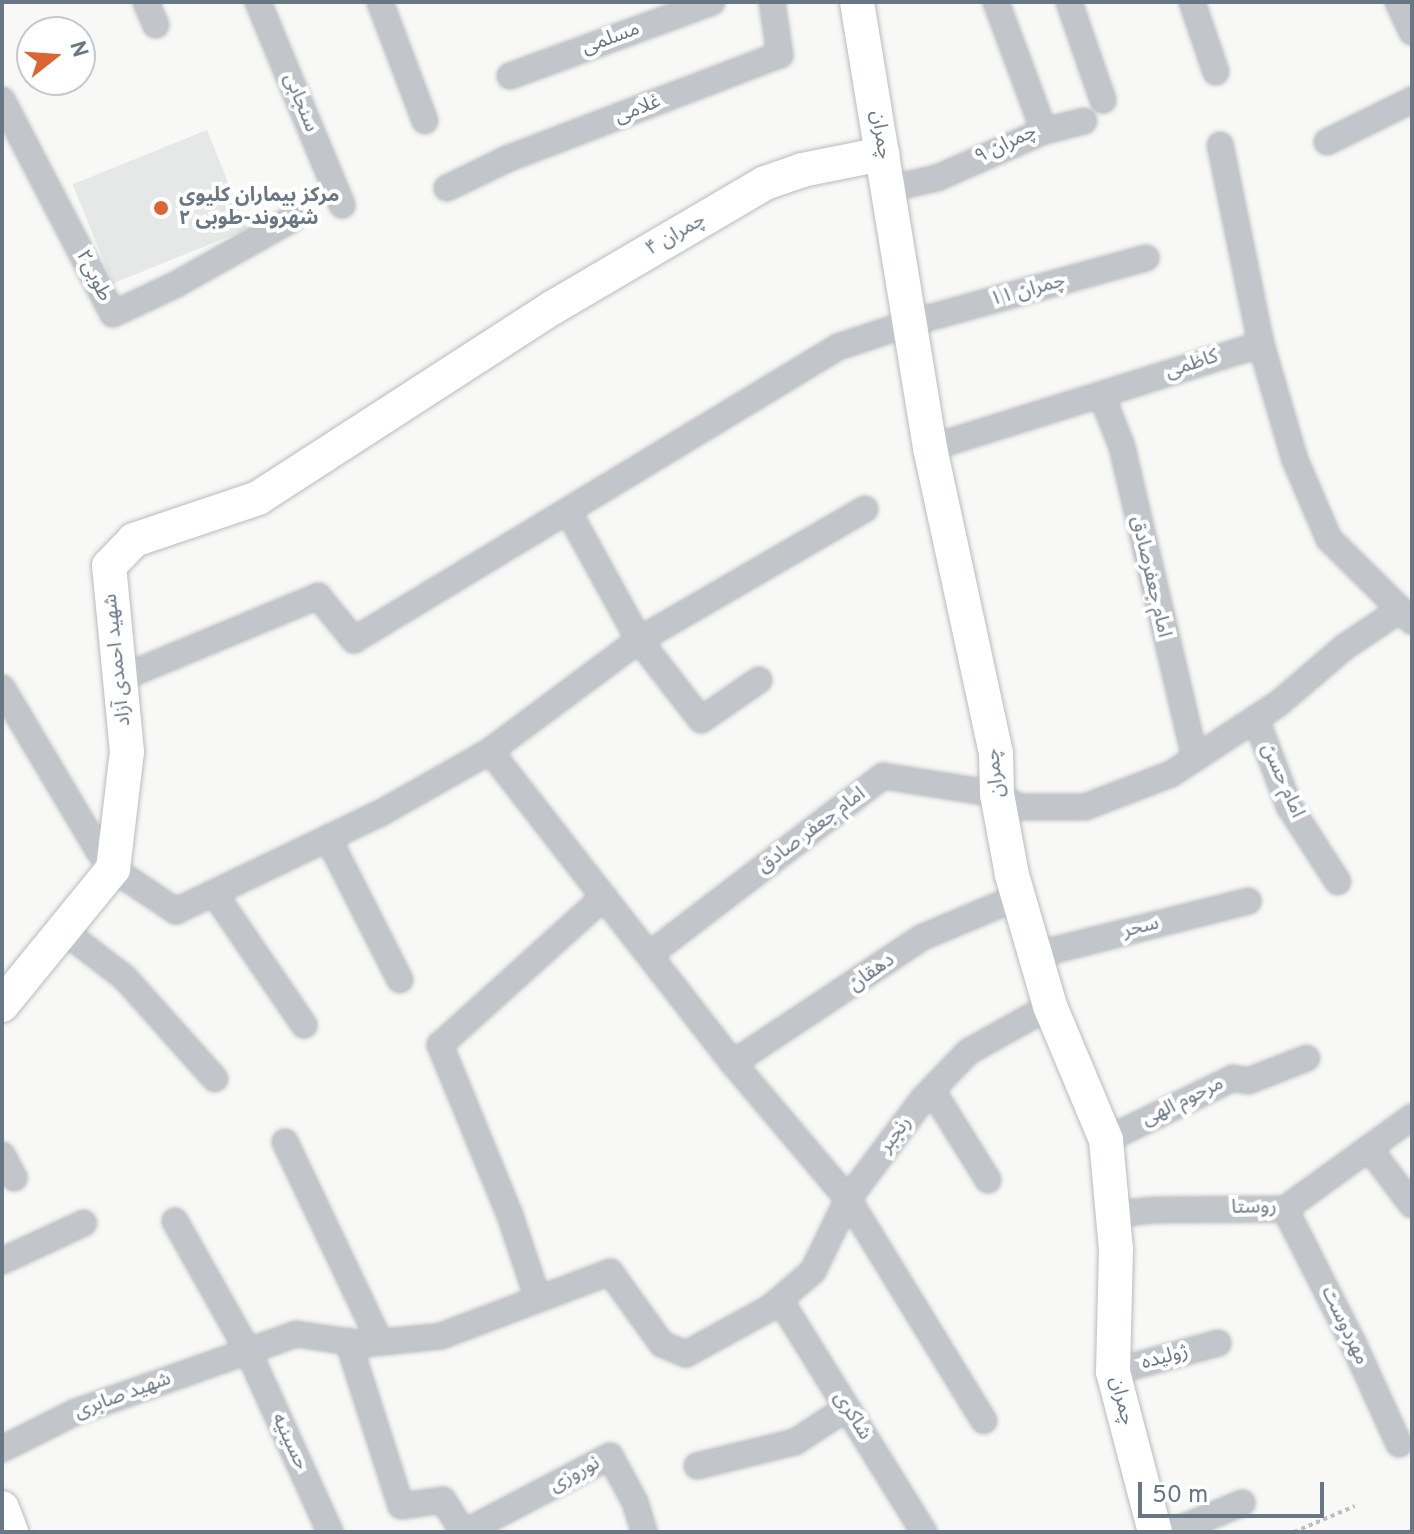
<!DOCTYPE html>
<meta charset="utf-8">
<style>
body{margin:0}
#map{position:relative;width:1414px;height:1534px;overflow:hidden;background:#f8f8f6;font-family:Overpass,"Noto Sans Arabic",sans-serif}
div>[style]{position:absolute}
.built>*{inset:0;background:#e6e7e7;transform-origin:0 0}
.path>*{height:4px;margin-top:-2px;transform-origin:0;background:repeating-linear-gradient(90deg,#bcbec1 0 4px,transparent 0 8px)}
.roads{filter:drop-shadow(0 0 2px #b7bbbf) drop-shadow(0 0 2px #b7bbbf)}
.street>*{height:24px;margin:-12px;padding:0 12px;transform-origin:12px;border-radius:12px;background:#c2c5c9}
.secondary>*{height:34px;margin:-17px;padding:0 17px;transform-origin:17px;border-radius:17px;background:#fff}
.dots>*{width:22px;height:22px;translate:-50% -50%;box-sizing:border-box;border:4px solid #fff;border-radius:50%}
span{translate:-50% -50%;white-space:nowrap;text-align:center;line-height:1.15;-webkit-text-stroke:8px #fff;paint-order:stroke}
.street-label{font-size:20px;color:#697785}
.poi-label{font-size:20px;color:#697785;font-weight:700}
.left{translate:0 -50%;text-align:left}
.frame{position:absolute;inset:0;border:4px solid #697785;pointer-events:none}
.north{position:absolute;left:16px;top:16px;width:80px;height:80px;box-sizing:border-box;background:#fff;border:2px solid #c3c9ce;border-radius:50%;rotate:73deg;font-size:22px;font-weight:700;line-height:32px;text-align:center;color:#697785}
.north::after{content:'';display:block;margin:auto;width:28px;height:36px;background:#db6633;clip-path:polygon(50% 0,100% 100%,50% 72%,0 100%)}
.scale{position:absolute;left:1138px;top:1482px;width:186px;height:36px;box-sizing:border-box;border:4px solid #697785;border-top:0;padding-left:10px;font-size:24px;line-height:28px;white-space:nowrap;color:#697785;-webkit-text-stroke:6px #fff;paint-order:stroke}
</style>
<div id="map">
<div class="built">
<div style="left:207px;top:130px;width:107px;height:145px;rotate:68deg"></div>
</div>
<div class="path">
<div style="left:1294px;top:1532px;width:66px;rotate:-23.1deg"></div>
</div>
<div class="roads">
<div class="street">
<div style="left:146px;top:2px;width:25px;rotate:67deg"></div>
<div style="left:258px;top:2px;width:220px;rotate:67.5deg"></div>
<div style="left:380px;top:2px;width:127px;rotate:69.3deg"></div>
<div style="left:1069px;top:2px;width:104px;rotate:70.9deg"></div>
<div style="left:1192px;top:2px;width:74px;rotate:71.1deg"></div>
<div style="left:1398px;top:2px;width:33px;rotate:65deg"></div>
<div style="left:510px;top:76px;width:215px;rotate:-20.1deg"></div>
<div style="left:2px;top:100px;width:241px;rotate:62.6deg"></div>
<div style="left:113px;top:314px;width:68px;rotate:-25.1deg"></div>
<div style="left:175px;top:285px;width:134px;rotate:-29.4deg"></div>
<div style="left:1044px;top:131px;width:41px;rotate:-14deg"></div>
<div style="left:1327px;top:142px;width:95px;rotate:-26.3deg"></div>
<div style="left:447px;top:188px;width:67px;rotate:-25.8deg"></div>
<div style="left:507px;top:159px;width:292px;rotate:-20.9deg"></div>
<div style="left:780px;top:55px;width:54px;rotate:-98.6deg"></div>
<div style="left:888px;top:189px;width:50px;rotate:-12.7deg"></div>
<div style="left:937px;top:178px;width:117px;rotate:-23.7deg"></div>
<div style="left:1044px;top:131px;width:138px;rotate:-110.4deg"></div>
<div style="left:1261px;top:344px;width:121px;rotate:73.7deg"></div>
<div style="left:1295px;top:460px;width:86px;rotate:66.7deg"></div>
<div style="left:1329px;top:539px;width:117px;rotate:44.7deg"></div>
<div style="left:1102px;top:396px;width:55px;rotate:68.6deg"></div>
<div style="left:1122px;top:447px;width:320px;rotate:76.8deg"></div>
<div style="left:930px;top:448px;width:347px;rotate:-17.4deg"></div>
<div style="left:1261px;top:344px;width:203px;rotate:-101.6deg"></div>
<div style="left:119px;top:679px;width:216px;rotate:-22.6deg"></div>
<div style="left:318px;top:596px;width:57px;rotate:50.7deg"></div>
<div style="left:354px;top:640px;width:566px;rotate:-31.19deg"></div>
<div style="left:838px;top:347px;width:76px;rotate:-18.4deg"></div>
<div style="left:910px;top:323px;width:245px;rotate:-15.4deg"></div>
<div style="left:759px;top:680px;width:70px;rotate:145.4deg"></div>
<div style="left:701px;top:720px;width:101px;rotate:-127.8deg"></div>
<div style="left:639px;top:640px;width:261px;rotate:-30.1deg"></div>
<div style="left:2px;top:688px;width:188px;rotate:59.3deg"></div>
<div style="left:98px;top:850px;width:24px;rotate:52deg"></div>
<div style="left:113px;top:869px;width:76px;rotate:33.7deg"></div>
<div style="left:176px;top:911px;width:227px;rotate:-25.6deg"></div>
<div style="left:381px;top:813px;width:125px;rotate:-29.6deg"></div>
<div style="left:490px;top:751px;width:186px;rotate:-36.7deg"></div>
<div style="left:639px;top:640px;width:147px;rotate:-118.8deg"></div>
<div style="left:1256px;top:719px;width:93px;rotate:69.2deg"></div>
<div style="left:1289px;top:806px;width:90px;rotate:57.2deg"></div>
<div style="left:490px;top:751px;width:395px;rotate:52.1deg"></div>
<div style="left:733px;top:1063px;width:178px;rotate:49.8deg"></div>
<div style="left:848px;top:1199px;width:260px;rotate:58.5deg"></div>
<div style="left:328px;top:838px;width:159px;rotate:63.1deg"></div>
<div style="left:214px;top:893px;width:160px;rotate:55.7deg"></div>
<div style="left:64px;top:931px;width:77px;rotate:37.6deg"></div>
<div style="left:125px;top:978px;width:135px;rotate:48.3deg"></div>
<div style="left:649px;top:955px;width:295px;rotate:-37.4deg"></div>
<div style="left:883px;top:776px;width:115px;rotate:9deg"></div>
<div style="left:997px;top:794px;width:26px;rotate:31deg"></div>
<div style="left:1019px;top:807px;width:66px"></div>
<div style="left:1085px;top:807px;width:92px;rotate:-21deg"></div>
<div style="left:1171px;top:774px;width:128px;rotate:-33.2deg"></div>
<div style="left:1278px;top:704px;width:89px;rotate:-40.5deg"></div>
<div style="left:1346px;top:646px;width:63px;rotate:-33.9deg"></div>
<div style="left:1035px;top:955px;width:220px;rotate:-14.2deg"></div>
<div style="left:733px;top:1063px;width:228px;rotate:-33.6deg"></div>
<div style="left:923px;top:937px;width:103px;rotate:-22.8deg"></div>
<div style="left:932px;top:1090px;width:106px;rotate:58.1deg"></div>
<div style="left:1106px;top:1140px;width:141px;rotate:-26deg"></div>
<div style="left:1233px;top:1078px;width:15px;rotate:11deg"></div>
<div style="left:1248px;top:1081px;width:63px;rotate:-21.3deg"></div>
<div style="left:285px;top:1142px;width:221px;rotate:64.6deg"></div>
<div style="left:1369px;top:1148px;width:71px;rotate:53deg"></div>
<div style="left:2px;top:1155px;width:26px;rotate:62deg"></div>
<div style="left:1285px;top:1209px;width:150px;rotate:63.1deg"></div>
<div style="left:1353px;top:1343px;width:111px;rotate:65.5deg"></div>
<div style="left:1115px;top:1214px;width:40px;rotate:-5.7deg"></div>
<div style="left:1155px;top:1210px;width:130px;rotate:-0.4deg"></div>
<div style="left:1285px;top:1209px;width:157px;rotate:-35.9deg"></div>
<div style="left:175px;top:1221px;width:149px;rotate:60.7deg"></div>
<div style="left:248px;top:1351px;width:199px;rotate:65.6deg"></div>
<div style="left:2px;top:1261px;width:90px;rotate:-24.9deg"></div>
<div style="left:538px;top:1299px;width:91px;rotate:-108.6deg"></div>
<div style="left:509px;top:1213px;width:182px;rotate:-112.3deg"></div>
<div style="left:440px;top:1045px;width:221px;rotate:-42.1deg"></div>
<div style="left:780px;top:1300px;width:273px;rotate:58.2deg"></div>
<div style="left:348px;top:1341px;width:173px;rotate:72.2deg"></div>
<div style="left:401px;top:1506px;width:42px;rotate:-8.1deg"></div>
<div style="left:443px;top:1500px;width:38px;rotate:58deg"></div>
<div style="left:1113px;top:1372px;width:109px;rotate:-15.4deg"></div>
<div style="left:2px;top:1449px;width:83px;rotate:-26.6deg"></div>
<div style="left:76px;top:1412px;width:233px;rotate:-19.5deg"></div>
<div style="left:296px;top:1334px;width:69px;rotate:8.4deg"></div>
<div style="left:364px;top:1344px;width:77px;rotate:-5.9deg"></div>
<div style="left:441px;top:1336px;width:181px;rotate:-20.7deg"></div>
<div style="left:610px;top:1272px;width:89px;rotate:54.2deg"></div>
<div style="left:662px;top:1344px;width:26px;rotate:23deg"></div>
<div style="left:686px;top:1354px;width:96px;rotate:-28.7deg"></div>
<div style="left:770px;top:1308px;width:57px;rotate:-40.7deg"></div>
<div style="left:813px;top:1271px;width:80px;rotate:-64.1deg"></div>
<div style="left:848px;top:1199px;width:125px;rotate:-53.1deg"></div>
<div style="left:923px;top:1099px;width:65px;rotate:-46.2deg"></div>
<div style="left:968px;top:1052px;width:94px;rotate:-29.3deg"></div>
<div style="left:697px;top:1466px;width:101px;rotate:-13.8deg"></div>
<div style="left:795px;top:1442px;width:62px;rotate:-33.2deg"></div>
<div style="left:465px;top:1532px;width:164px;rotate:-27.7deg"></div>
<div style="left:610px;top:1456px;width:52px;rotate:61.5deg"></div>
<div style="left:635px;top:1502px;width:31px;rotate:73deg"></div>
<div style="left:1172px;top:1532px;width:76px;rotate:-22.5deg"></div>
</div>
<div class="secondary">
<div style="left:857px;top:2px;width:452px;rotate:80.7deg"></div>
<div style="left:930px;top:448px;width:312px;rotate:77.8deg"></div>
<div style="left:996px;top:753px;width:41px;rotate:88.6deg"></div>
<div style="left:997px;top:794px;width:82px;rotate:79.5deg"></div>
<div style="left:1012px;top:875px;width:136px;rotate:73.8deg"></div>
<div style="left:1050px;top:1006px;width:145px;rotate:67.3deg"></div>
<div style="left:1106px;top:1140px;width:109px;rotate:84.8deg"></div>
<div style="left:1116px;top:1249px;width:123px;rotate:91.4deg"></div>
<div style="left:1113px;top:1372px;width:165px;rotate:75.3deg"></div>
<div style="left:2px;top:1005px;width:176px;rotate:-50.8deg"></div>
<div style="left:113px;top:869px;width:118px;rotate:-83.2deg"></div>
<div style="left:127px;top:752px;width:187px;rotate:-95.5deg"></div>
<div style="left:109px;top:566px;width:36px;rotate:-46deg"></div>
<div style="left:134px;top:540px;width:131px;rotate:-18.7deg"></div>
<div style="left:258px;top:498px;width:350px;rotate:-32.9deg"></div>
<div style="left:552px;top:308px;width:247px;rotate:-30.4deg"></div>
<div style="left:765px;top:183px;width:39px;rotate:-19deg"></div>
<div style="left:802px;top:170px;width:82px;rotate:-11.3deg"></div>
<div style="left:2px;top:1508px;width:26px;rotate:69deg"></div>
</div>
</div>
<div class="dots">
<div style="left:161px;top:208px;background:#db6633"></div>
</div>
<div class="street-label">
<span style="left:611px;top:39px;rotate:-20deg">مسلمی</span>
<span style="left:300px;top:103px;rotate:68deg">سنجابی</span>
<span style="left:638px;top:110px;rotate:-21deg">غلامی</span>
<span style="left:880px;top:135px;rotate:81deg">چمران</span>
<span style="left:1006px;top:145px;rotate:-26deg">چمران ۹</span>
<span style="left:676px;top:235px;rotate:-30deg">چمران ۴</span>
<span style="left:93px;top:276px;rotate:63deg">طوبی۲</span>
<span style="left:1028px;top:291px;rotate:-15deg">چمران ۱۱</span>
<span style="left:1192px;top:365px;rotate:-18deg">کاظمی</span>
<span style="left:1150px;top:577px;rotate:77deg">امام جعفرصادق</span>
<span style="left:118px;top:660px;rotate:-96deg">شهید احمدی آزاد</span>
<span style="left:996px;top:773px;rotate:-96deg">چمران</span>
<span style="left:1282px;top:781px;rotate:66deg">امام حسن</span>
<span style="left:812px;top:831px;rotate:-37deg">امام جعفر صادق</span>
<span style="left:1141px;top:928px;rotate:-14deg">سحر</span>
<span style="left:872px;top:973px;rotate:-35deg">دهقان</span>
<span style="left:1183px;top:1102px;rotate:-26deg">مرحوم الهی</span>
<span style="left:896px;top:1135px;rotate:-53deg">رنجبر</span>
<span style="left:1254px;top:1208px;rotate:-1deg">روستا</span>
<span style="left:1344px;top:1326px;rotate:64deg">مهردوست</span>
<span style="left:1165px;top:1358px;rotate:-15deg">ژولیده</span>
<span style="left:123px;top:1396px;rotate:-20deg">شهید صابری</span>
<span style="left:1121px;top:1401px;rotate:76deg">چمران</span>
<span style="left:852px;top:1416px;rotate:58deg">شاکری</span>
<span style="left:289px;top:1442px;rotate:65deg">حسینیه</span>
<span style="left:575px;top:1475px;rotate:-28deg">نوروزی</span>
</div>
<div class="poi-label">
<span class="left" style="left:179px;top:208px">مرکز بیماران کلیوی<br>شهروند-طوبی ۲</span>
</div>
<div class="frame"></div>
<div class="north">N</div>
<div class="scale">50 m</div>
</div>
